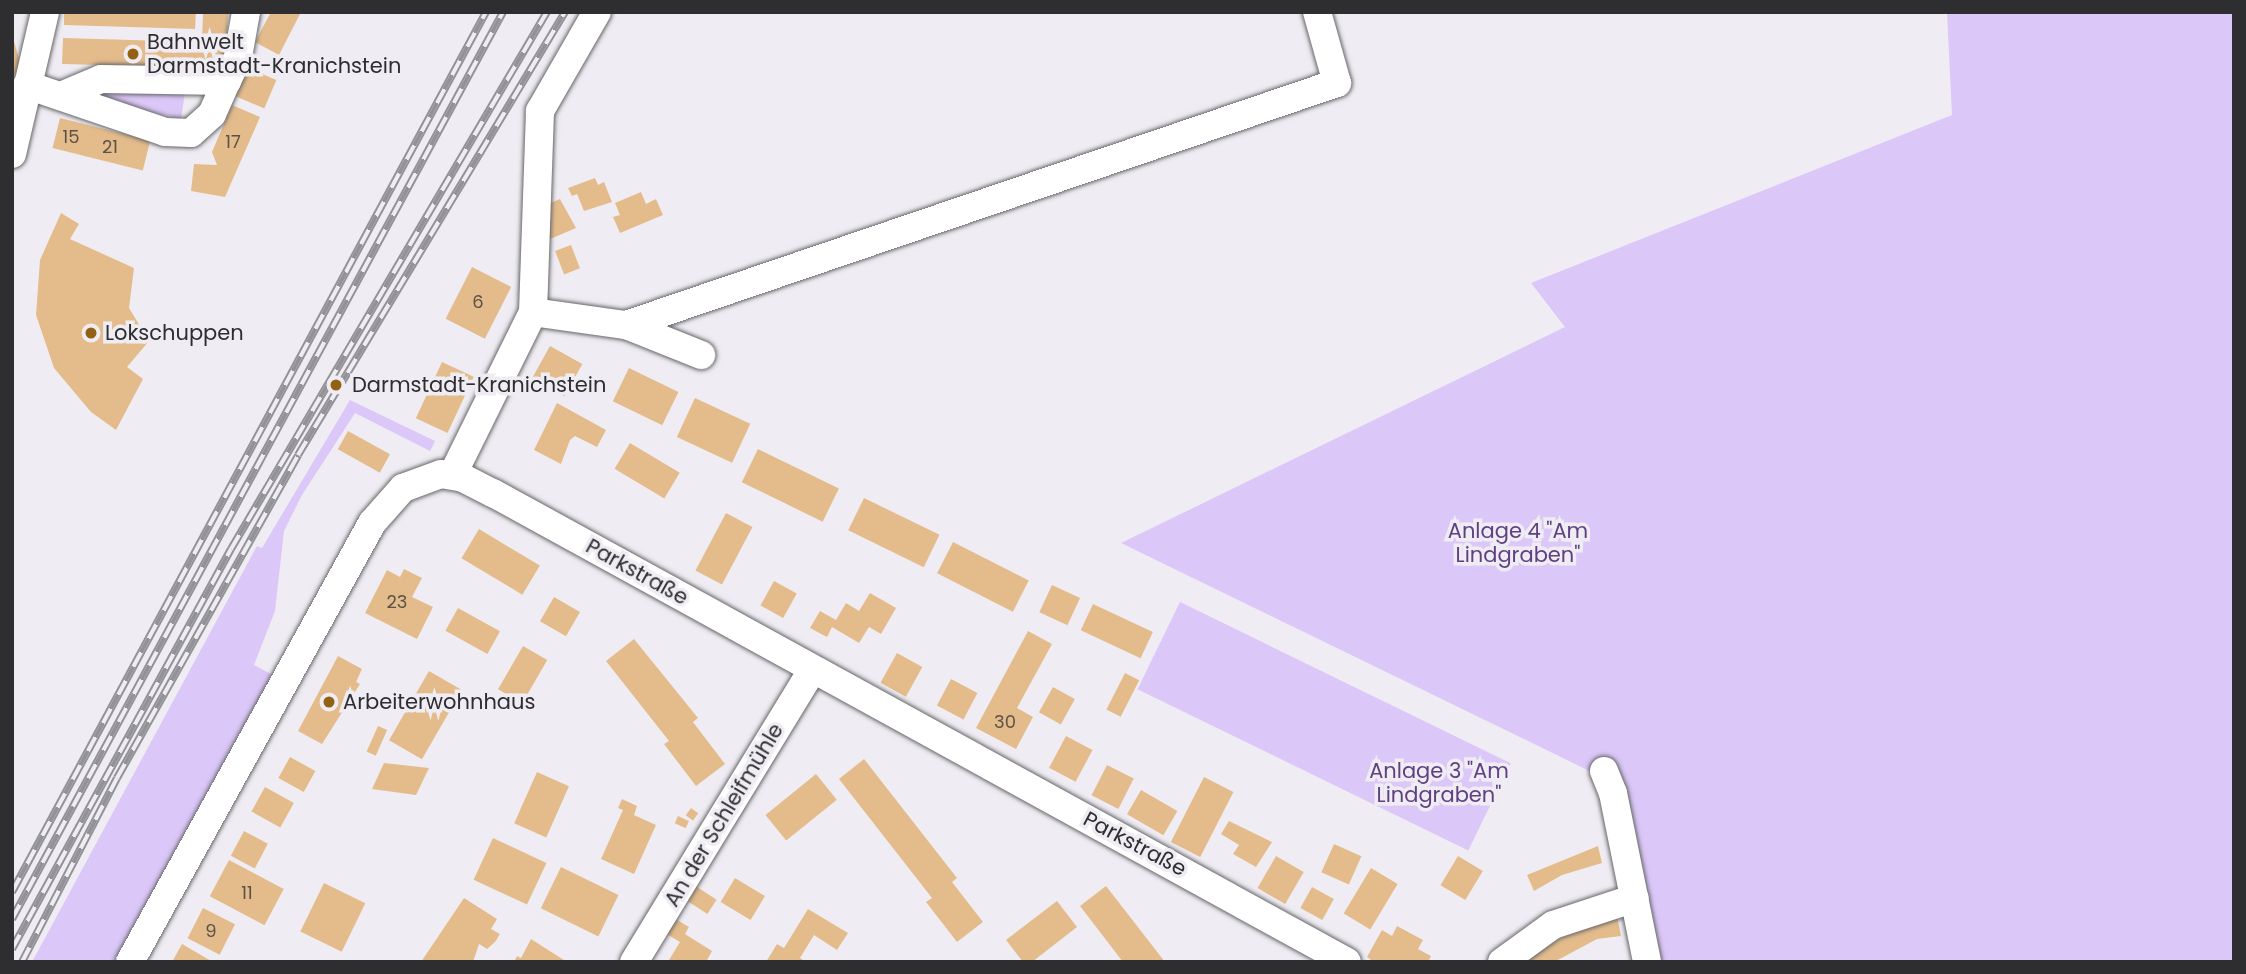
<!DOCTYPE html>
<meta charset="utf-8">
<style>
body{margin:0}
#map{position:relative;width:2246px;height:974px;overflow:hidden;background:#efedf3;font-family:Poppins,sans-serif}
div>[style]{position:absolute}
.green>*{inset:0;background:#dbc7f8;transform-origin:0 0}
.building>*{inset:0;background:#e4bc8c;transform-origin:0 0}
.roads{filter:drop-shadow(0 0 2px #67666a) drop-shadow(0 0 2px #67666a)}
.minor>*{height:28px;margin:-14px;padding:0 14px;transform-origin:14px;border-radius:14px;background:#fff}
.rail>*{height:8px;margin-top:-4px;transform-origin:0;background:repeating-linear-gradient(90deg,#efedf3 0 16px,#939296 0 32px);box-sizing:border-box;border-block:2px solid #939296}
.dots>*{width:19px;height:19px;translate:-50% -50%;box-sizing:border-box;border:4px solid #efedf3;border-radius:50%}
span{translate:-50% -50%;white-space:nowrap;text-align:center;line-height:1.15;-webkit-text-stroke:7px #efedf3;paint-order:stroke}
.number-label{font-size:18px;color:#5c5247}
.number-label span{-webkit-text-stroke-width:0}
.poi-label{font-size:21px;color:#2e2e30}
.left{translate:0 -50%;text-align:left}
.park-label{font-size:21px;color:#5f4183}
.street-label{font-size:21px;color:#2e2e30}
.frame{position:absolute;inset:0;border:14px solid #2e2e30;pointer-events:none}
</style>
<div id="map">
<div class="green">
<div style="clip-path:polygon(1947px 12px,2234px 12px,2234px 962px,1655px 962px,1606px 779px,1121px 543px,1565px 327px,1531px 283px,1952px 115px)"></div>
<div style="clip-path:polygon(98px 91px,185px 92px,181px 119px,99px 100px)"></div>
<div style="clip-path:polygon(350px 400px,435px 441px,430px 451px,355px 413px,302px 495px,284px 531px,275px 611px,254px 665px,273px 675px,117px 962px,32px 962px,257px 546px,262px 548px)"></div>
<div style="left:1180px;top:602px;width:368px;height:97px;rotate:26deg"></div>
</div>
<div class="building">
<div style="clip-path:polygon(64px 12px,196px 12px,195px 29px,64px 25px)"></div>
<div style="clip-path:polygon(203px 12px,228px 12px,226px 68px,62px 64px,63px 38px,202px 42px)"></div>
<div style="clip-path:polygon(271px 12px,301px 12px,279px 55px,255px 42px)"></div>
<div style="clip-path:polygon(12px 34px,23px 73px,12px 75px)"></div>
<div style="left:246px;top:67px;width:33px;height:31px;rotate:23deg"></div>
<div style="clip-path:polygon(232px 105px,260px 117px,225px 197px,191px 191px,194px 164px,217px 165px,212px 152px)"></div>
<div style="left:60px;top:118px;width:93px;height:31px;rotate:14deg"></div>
<div style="clip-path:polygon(595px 178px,598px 185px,604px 182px,612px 202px,584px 211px,577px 194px,572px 196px,568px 188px)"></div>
<div style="clip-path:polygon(641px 192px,646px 204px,656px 199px,663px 215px,620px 233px,613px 217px,620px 215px,615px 203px)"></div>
<div style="clip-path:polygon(560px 199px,576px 228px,550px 239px,541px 218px,546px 205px)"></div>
<div style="clip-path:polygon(61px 213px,79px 224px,70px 239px,134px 268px,129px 308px,149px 341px,127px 367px,143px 379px,116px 430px,91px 412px,54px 368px,36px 315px,40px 260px)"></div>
<div style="left:571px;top:245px;width:25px;height:17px;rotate:69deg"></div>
<div style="left:472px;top:267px;width:44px;height:58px;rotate:27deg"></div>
<div style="left:550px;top:346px;width:37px;height:37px;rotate:29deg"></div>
<div style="left:442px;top:362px;width:35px;height:62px;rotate:25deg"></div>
<div style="left:629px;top:368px;width:55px;height:37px;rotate:26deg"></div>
<div style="left:695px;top:398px;width:61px;height:43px;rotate:25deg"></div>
<div style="clip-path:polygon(557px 403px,606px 430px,597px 447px,575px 436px,570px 440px,561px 464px,534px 450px)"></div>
<div style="left:348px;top:431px;width:48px;height:21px;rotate:29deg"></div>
<div style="left:630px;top:443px;width:58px;height:30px;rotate:31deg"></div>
<div style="left:758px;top:449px;width:90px;height:37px;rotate:26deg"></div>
<div style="left:864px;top:498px;width:84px;height:36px;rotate:26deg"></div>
<div style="left:726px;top:513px;width:30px;height:65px;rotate:28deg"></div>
<div style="left:479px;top:529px;width:71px;height:34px;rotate:31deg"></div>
<div style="left:953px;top:542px;width:85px;height:35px;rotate:27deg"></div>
<div style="clip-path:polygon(404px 569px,422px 578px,412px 597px,433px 607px,417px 639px,365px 613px,387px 570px,400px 577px)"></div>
<div style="left:774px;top:581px;width:26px;height:28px;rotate:29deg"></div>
<div style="left:1052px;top:585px;width:31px;height:30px;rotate:25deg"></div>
<div style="clip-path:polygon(870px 593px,896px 608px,881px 634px,869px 627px,859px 643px,832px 627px,827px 637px,810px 628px,820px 611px,836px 620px,846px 603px,859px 611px)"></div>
<div style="left:554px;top:597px;width:30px;height:28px;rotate:30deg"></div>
<div style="left:1093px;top:604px;width:66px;height:29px;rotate:25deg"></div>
<div style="left:458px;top:608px;width:48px;height:26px;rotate:29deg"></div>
<div style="clip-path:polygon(1028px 631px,1052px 644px,1017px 708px,1033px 717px,1016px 749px,976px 728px)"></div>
<div style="clip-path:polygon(634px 639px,698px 718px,693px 722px,725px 764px,696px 786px,664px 744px,669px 741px,606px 661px)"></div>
<div style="left:523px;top:646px;width:28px;height:50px;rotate:30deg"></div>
<div style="left:897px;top:653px;width:29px;height:34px;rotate:29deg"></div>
<div style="clip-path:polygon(338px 656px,362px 669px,356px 682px,360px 684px,322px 744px,298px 731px)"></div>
<div style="left:429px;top:671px;width:38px;height:80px;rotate:30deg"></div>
<div style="left:1125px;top:673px;width:16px;height:41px;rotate:27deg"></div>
<div style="left:951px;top:679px;width:30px;height:30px;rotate:28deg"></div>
<div style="left:1053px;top:687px;width:25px;height:29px;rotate:29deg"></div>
<div style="left:378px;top:726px;width:10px;height:28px;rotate:24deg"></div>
<div style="left:1066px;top:736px;width:30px;height:36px;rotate:28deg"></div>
<div style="left:290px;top:757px;width:29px;height:24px;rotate:29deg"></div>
<div style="clip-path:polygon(864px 759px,957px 878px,952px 882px,983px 922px,957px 942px,926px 902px,932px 898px,839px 779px)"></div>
<div style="clip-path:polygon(384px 763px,429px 768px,416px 795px,372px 789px)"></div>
<div style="left:1107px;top:765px;width:30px;height:34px;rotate:27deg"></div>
<div style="left:537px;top:772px;width:35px;height:56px;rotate:24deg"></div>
<div style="left:816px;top:774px;width:33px;height:65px;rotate:51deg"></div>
<div style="left:1204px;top:777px;width:33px;height:73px;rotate:27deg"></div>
<div style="left:265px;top:787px;width:33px;height:28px;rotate:29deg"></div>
<div style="left:1141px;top:790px;width:42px;height:28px;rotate:30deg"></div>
<div style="clip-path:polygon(622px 799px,637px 806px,634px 815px,656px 825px,634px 874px,601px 859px,623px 810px,618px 808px)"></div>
<div style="left:691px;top:808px;width:9px;height:9px;rotate:36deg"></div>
<div style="left:678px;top:816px;width:12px;height:8px;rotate:24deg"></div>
<div style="clip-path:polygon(1229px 821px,1272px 842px,1256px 867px,1233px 854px,1239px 845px,1221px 834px)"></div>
<div style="left:244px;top:831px;width:27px;height:28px;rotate:28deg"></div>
<div style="left:493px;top:838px;width:59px;height:46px;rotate:25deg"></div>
<div style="left:1334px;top:844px;width:30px;height:31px;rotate:24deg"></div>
<div style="clip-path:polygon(1598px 846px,1602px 863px,1562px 875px,1534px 891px,1527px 875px)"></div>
<div style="left:1276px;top:856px;width:32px;height:37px;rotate:30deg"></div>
<div style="left:1458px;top:856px;width:29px;height:34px;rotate:31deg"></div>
<div style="left:229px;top:860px;width:62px;height:41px;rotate:28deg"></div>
<div style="left:561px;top:867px;width:64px;height:46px;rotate:26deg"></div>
<div style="left:1371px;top:868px;width:31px;height:53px;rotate:31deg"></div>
<div style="left:735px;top:878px;width:35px;height:28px;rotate:31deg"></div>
<div style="left:324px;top:883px;width:46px;height:54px;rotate:26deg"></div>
<div style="left:694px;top:885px;width:27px;height:17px;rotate:33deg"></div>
<div style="clip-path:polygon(1106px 886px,1127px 913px,1165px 962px,1123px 962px,1080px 906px)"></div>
<div style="left:1312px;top:887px;width:25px;height:24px;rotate:29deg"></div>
<div style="clip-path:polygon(464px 898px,497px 919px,491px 929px,500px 934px,495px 942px,487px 949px,479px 944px,473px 962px,421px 962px)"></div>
<div style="clip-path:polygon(1057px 901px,1077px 927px,1032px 962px,1023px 962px,1006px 940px)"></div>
<div style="left:203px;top:908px;width:36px;height:34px;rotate:27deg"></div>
<div style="clip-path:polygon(808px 909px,848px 933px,837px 950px,814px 935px,800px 958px,806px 962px,766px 962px,777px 944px,784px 948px)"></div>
<div style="clip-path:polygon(1616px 910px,1621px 936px,1597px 939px,1554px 962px,1515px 962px)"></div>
<div style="clip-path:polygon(674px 918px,689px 927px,685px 934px,712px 951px,706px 962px,669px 960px,680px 942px,665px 933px)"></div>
<div style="clip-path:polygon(1397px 926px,1423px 940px,1418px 949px,1431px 956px,1428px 962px,1374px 962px,1367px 957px,1382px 930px,1392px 936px)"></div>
<div style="clip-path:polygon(531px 939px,567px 962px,514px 962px,517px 956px,521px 958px)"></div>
<div style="clip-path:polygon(182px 944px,213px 962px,172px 962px)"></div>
</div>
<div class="roads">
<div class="minor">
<div style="left:27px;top:85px;width:146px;rotate:18.8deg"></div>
<div style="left:165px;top:132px;width:26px;rotate:2deg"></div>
<div style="left:191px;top:133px;width:28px;rotate:-42deg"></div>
<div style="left:212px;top:114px;width:36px;rotate:-66deg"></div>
<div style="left:227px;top:81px;width:26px;rotate:-65deg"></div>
<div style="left:238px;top:57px;width:46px;rotate:-79.9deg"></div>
<div style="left:61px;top:96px;width:43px;rotate:-23deg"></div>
<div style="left:101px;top:79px;width:126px;rotate:0.9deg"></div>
<div style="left:12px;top:154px;width:146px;rotate:-76.9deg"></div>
<div style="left:533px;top:312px;width:94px;rotate:8deg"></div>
<div style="left:626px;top:325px;width:751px;rotate:-18.8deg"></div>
<div style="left:1337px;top:83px;width:74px;rotate:-105.7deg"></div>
<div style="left:626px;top:325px;width:81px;rotate:21.8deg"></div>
<div style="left:453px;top:474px;width:181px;rotate:-63.7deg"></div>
<div style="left:533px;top:312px;width:201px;rotate:-88deg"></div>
<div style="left:540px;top:111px;width:114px;rotate:-60.1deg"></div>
<div style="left:1604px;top:771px;width:24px;rotate:68deg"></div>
<div style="left:1613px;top:793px;width:172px;rotate:78.6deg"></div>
<div style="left:130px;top:962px;width:501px;rotate:-61.13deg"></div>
<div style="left:372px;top:523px;width:47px;rotate:-48.5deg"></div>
<div style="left:403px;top:488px;width:40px;rotate:-20.2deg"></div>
<div style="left:441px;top:474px;width:22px;rotate:10deg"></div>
<div style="left:463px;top:478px;width:34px;rotate:27deg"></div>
<div style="left:493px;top:493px;width:974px;rotate:28.77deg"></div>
<div style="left:634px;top:962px;width:343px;rotate:-58.6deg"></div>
<div style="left:1502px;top:962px;width:63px;rotate:-36deg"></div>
<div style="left:1553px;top:925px;width:86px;rotate:-18.2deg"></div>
</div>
</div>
<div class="rail">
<div style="left:12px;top:892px;width:1000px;rotate:-61.69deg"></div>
<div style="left:12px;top:919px;width:1031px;rotate:-61.57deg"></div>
<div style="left:12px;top:949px;width:456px;rotate:-61.3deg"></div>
<div style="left:231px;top:549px;width:623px;rotate:-59.53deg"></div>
<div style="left:22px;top:962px;width:207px;rotate:-62.7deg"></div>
<div style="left:117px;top:778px;width:370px;rotate:-60.7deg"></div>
<div style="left:298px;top:455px;width:517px;rotate:-58.92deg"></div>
</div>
<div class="dots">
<div style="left:133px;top:54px;background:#936113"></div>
<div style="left:91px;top:333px;background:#936113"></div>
<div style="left:336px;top:385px;background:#936113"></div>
<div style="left:329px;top:702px;background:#936113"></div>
</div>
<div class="number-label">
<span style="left:71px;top:137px">15</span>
<span style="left:233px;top:142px">17</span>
<span style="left:110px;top:147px">21</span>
<span style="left:478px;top:302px">6</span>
<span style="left:397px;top:602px">23</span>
<span style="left:1005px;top:722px">30</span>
<span style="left:247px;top:893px">11</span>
<span style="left:211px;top:931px">9</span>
</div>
<div class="poi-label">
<span class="left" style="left:147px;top:54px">Bahnwelt<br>Darmstadt-Kranichstein</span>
<span class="left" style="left:105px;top:333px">Lokschuppen</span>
<span class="left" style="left:352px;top:385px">Darmstadt-Kranichstein</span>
<span class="left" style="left:343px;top:702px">Arbeiterwohnhaus</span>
</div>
<div class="park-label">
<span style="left:1518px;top:543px">Anlage 4 "Am<br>Lindgraben"</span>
<span style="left:1439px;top:783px">Anlage 3 "Am<br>Lindgraben"</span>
</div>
<div class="street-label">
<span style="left:637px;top:572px;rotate:29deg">Parkstraße</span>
<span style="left:724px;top:815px;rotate:-59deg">An der Schleifmühle</span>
<span style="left:1135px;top:844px;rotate:28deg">Parkstraße</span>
</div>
<div class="frame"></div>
</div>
